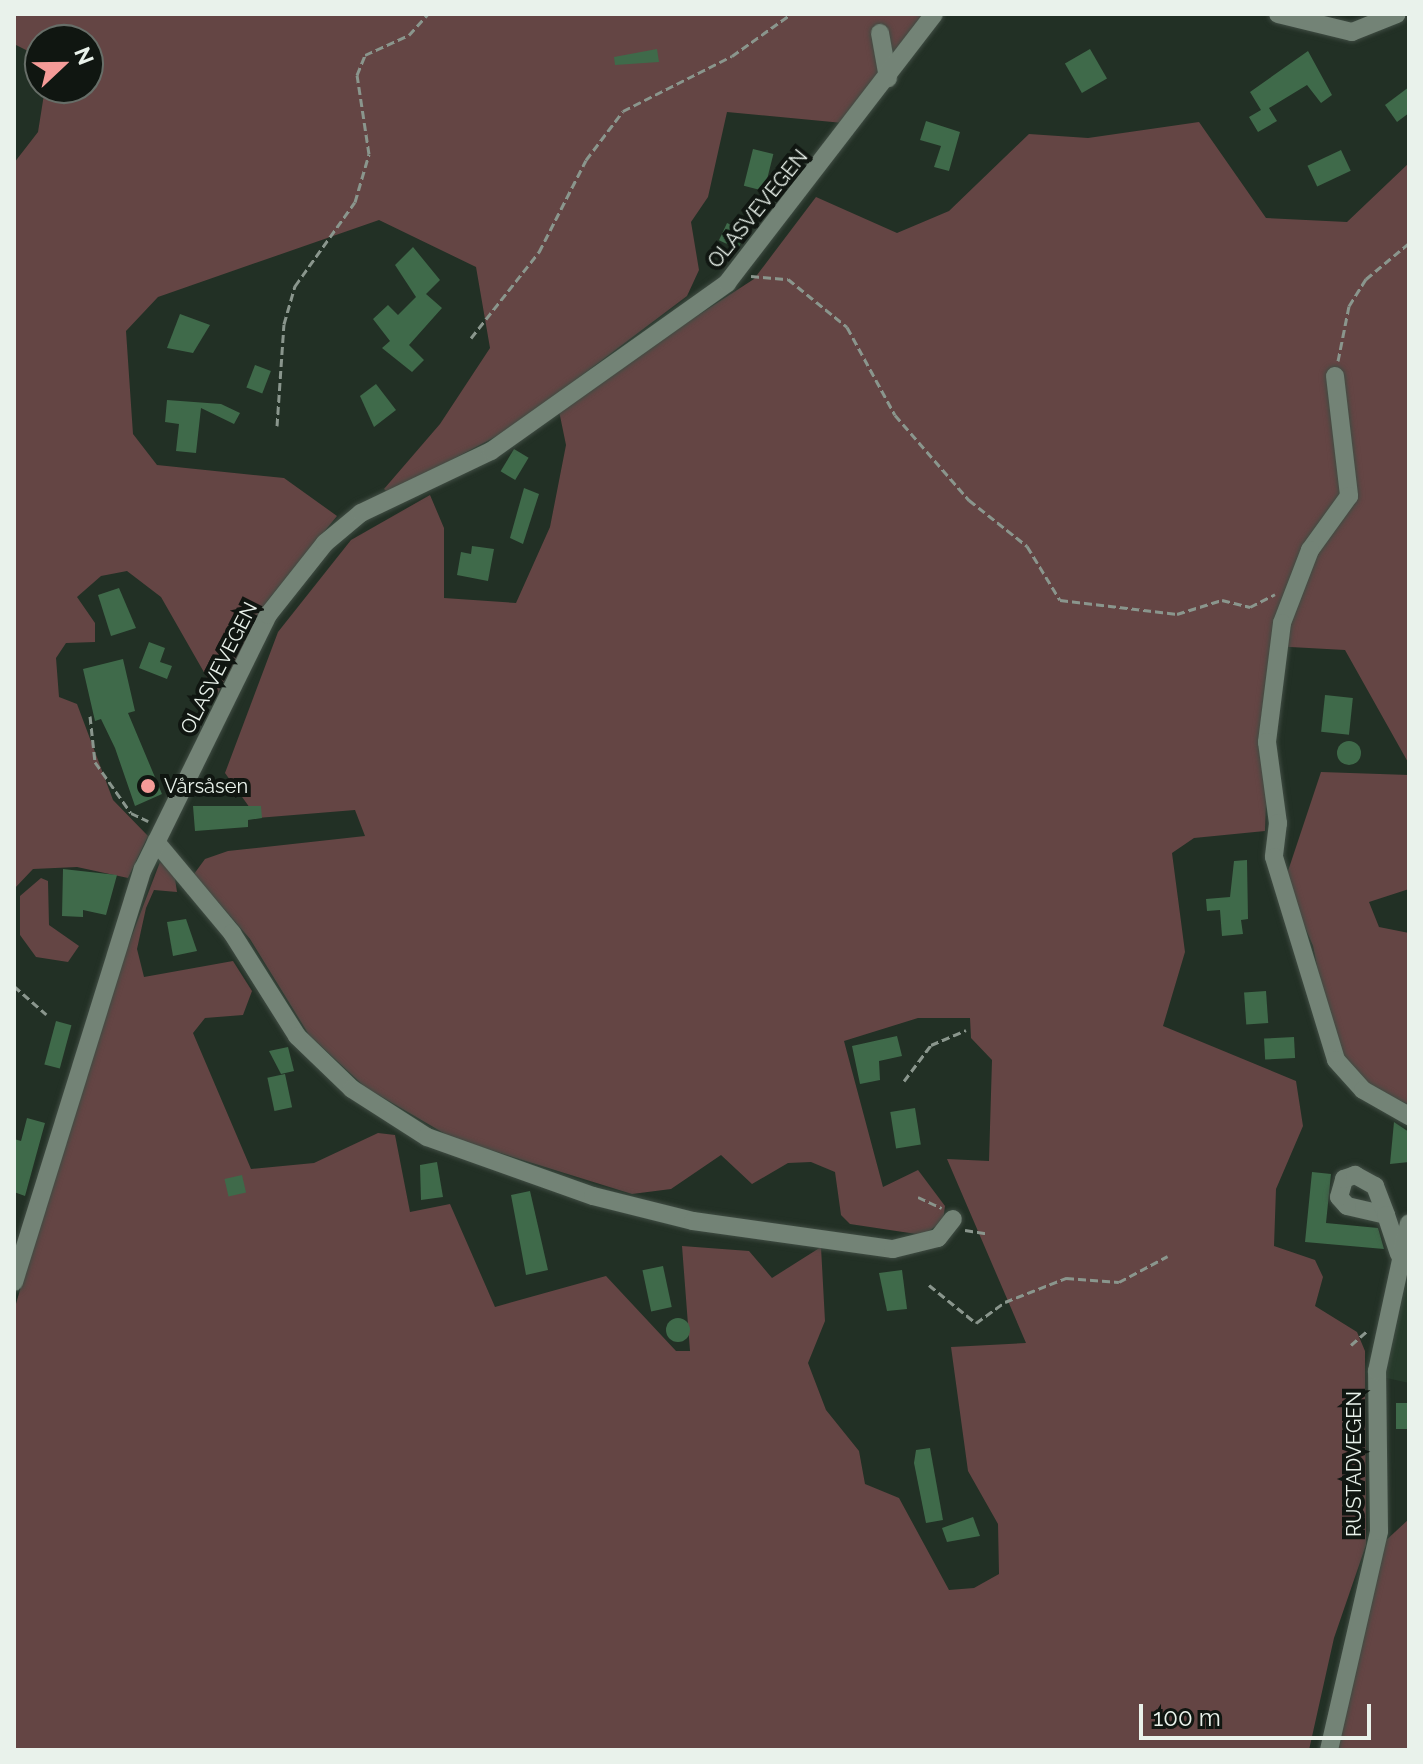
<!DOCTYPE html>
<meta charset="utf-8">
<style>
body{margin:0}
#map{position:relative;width:1423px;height:1764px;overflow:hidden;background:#223025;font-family:Raleway,sans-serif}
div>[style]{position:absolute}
.built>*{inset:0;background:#273b2b}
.green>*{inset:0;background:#644544}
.building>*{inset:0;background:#3f6a4a;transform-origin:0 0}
.round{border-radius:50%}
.path>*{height:3px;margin-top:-1.5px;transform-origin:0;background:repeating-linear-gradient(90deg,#8a968d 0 8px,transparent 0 12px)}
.roads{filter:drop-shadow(0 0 2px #404c43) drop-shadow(0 0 2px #404c43)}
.minor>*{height:18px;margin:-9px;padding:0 9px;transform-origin:9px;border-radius:9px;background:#738376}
.dots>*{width:22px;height:22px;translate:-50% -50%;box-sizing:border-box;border:4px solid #101611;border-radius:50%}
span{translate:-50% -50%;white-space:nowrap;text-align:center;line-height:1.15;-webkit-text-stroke:8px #101611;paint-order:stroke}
.street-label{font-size:20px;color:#e9f2eb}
.poi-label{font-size:20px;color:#e9f2eb}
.left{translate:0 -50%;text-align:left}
.frame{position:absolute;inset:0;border:16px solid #e9f2eb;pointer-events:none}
.north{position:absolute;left:24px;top:24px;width:80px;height:80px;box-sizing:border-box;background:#101611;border:2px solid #676e68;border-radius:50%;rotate:68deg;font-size:22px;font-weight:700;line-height:32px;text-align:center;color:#e9f2eb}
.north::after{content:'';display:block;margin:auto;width:28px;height:36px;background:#f59b98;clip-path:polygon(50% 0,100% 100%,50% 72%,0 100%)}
.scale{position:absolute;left:1139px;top:1704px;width:232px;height:36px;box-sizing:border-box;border:4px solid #e9f2eb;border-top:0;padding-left:10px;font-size:24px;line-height:28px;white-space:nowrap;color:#e9f2eb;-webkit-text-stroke:6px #101611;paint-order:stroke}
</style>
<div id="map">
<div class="built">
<div style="clip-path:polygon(1409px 1263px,1409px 1383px,1382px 1377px)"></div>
</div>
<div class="green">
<div style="clip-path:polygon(14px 14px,923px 14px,843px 123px,727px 112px,708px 197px,691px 222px,699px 270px,687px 296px,512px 428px,389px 493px,384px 489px,440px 424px,490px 348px,476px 267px,379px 220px,158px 297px,126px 331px,133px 434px,157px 465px,284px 478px,337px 516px,268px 600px,217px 695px,161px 597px,127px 571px,101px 576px,77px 597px,95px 623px,95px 642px,66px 643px,56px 658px,59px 697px,77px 704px,113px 800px,148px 836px,128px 878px,77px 867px,33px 869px,14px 889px,14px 163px,38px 132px,45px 88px,88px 88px,88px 40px,40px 40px,40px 57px,14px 44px)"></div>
<div style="clip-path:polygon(1199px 122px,1266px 218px,1347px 222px,1409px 163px,1409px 764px,1345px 650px,1272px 646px,1265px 831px,1194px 838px,1172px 853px,1185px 952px,1163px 1026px,1296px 1081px,1303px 1126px,1276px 1189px,1274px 1246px,1315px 1260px,1323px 1277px,1315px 1306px,1357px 1332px,1365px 1351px,1366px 1545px,1334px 1638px,1309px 1750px,14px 1750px,14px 1311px,88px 1050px,160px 862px,174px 872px,177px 892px,154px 890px,146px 908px,137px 949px,144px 977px,233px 961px,252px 991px,243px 1015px,205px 1018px,193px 1033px,251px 1169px,314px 1163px,378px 1133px,395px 1135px,410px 1212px,450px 1204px,495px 1307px,606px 1276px,676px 1351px,690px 1351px,682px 1246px,749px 1251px,772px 1278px,821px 1247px,825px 1321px,808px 1363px,826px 1410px,859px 1451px,865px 1484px,899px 1498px,949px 1590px,974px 1588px,999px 1574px,998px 1524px,968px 1471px,951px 1347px,1026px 1343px,947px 1159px,989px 1161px,992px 1060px,971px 1038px,970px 1018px,918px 1018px,844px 1041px,883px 1187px,918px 1170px,945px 1206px,943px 1221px,923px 1235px,850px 1224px,841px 1215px,835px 1172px,811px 1162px,788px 1163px,752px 1184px,721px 1155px,671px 1189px,632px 1194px,452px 1138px,365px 1087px,309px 1035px,250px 939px,194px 874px,205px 859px,228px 851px,365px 836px,355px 810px,257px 818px,225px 773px,278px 632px,351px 540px,430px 495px,444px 528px,444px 598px,516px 603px,550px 527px,566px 445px,558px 406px,754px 279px,816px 197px,897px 233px,949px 211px,1029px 134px,1088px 138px)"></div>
<div style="clip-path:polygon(1321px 772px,1409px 775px,1409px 889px,1369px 902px,1379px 927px,1409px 933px,1409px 1105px,1361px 1081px,1332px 1042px,1313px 946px,1285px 880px)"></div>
<div style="clip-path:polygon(41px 878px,48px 881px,49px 925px,79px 946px,68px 962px,36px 957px,20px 935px,20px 896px)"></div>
<div style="clip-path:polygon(1409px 1519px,1409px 1750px,1333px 1750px,1382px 1544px)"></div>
</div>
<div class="building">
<div style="clip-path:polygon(657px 49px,659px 62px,615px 65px,614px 57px)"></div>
<div style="left:1090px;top:49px;width:34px;height:29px;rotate:60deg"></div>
<div style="clip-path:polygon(1308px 51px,1332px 95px,1321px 103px,1307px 85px,1269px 108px,1277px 121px,1258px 132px,1249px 117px,1261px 110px,1250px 92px)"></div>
<div style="clip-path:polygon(1409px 87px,1409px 113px,1397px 122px,1385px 105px)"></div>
<div style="clip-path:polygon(926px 121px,960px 132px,949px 171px,934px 167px,941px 146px,920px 140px)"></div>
<div style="left:753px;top:149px;width:21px;height:38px;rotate:14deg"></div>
<div style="left:1341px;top:150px;width:23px;height:37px;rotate:65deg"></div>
<div style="left:727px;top:223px;width:21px;height:19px;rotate:25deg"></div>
<div style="clip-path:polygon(413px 247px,440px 280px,426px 294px,442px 308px,409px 345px,424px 360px,412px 372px,382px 348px,390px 341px,373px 319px,388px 305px,398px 315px,416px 297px,395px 265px)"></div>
<div style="clip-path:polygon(180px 314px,210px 325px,193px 353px,167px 348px)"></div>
<div style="left:255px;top:365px;width:17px;height:24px;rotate:21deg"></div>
<div style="clip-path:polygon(376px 384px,396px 410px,374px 427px,360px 396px)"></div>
<div style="clip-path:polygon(167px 400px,221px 404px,240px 413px,234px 424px,201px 408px,196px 453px,176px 451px,179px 424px,165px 422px)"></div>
<div style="left:514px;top:449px;width:17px;height:26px;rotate:31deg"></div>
<div style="clip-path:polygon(524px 488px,539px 494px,523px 544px,510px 538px)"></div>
<div style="clip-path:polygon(472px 546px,494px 549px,488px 581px,457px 575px,461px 552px,471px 554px)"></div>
<div style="clip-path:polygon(119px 588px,136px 628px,111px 636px,98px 595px)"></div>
<div style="clip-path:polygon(149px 642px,165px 648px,160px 662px,172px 666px,167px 679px,139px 668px)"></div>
<div style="clip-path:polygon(123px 659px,135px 711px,128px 713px,162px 794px,135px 806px,115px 748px,101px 719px,95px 721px,83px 669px)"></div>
<div style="left:1325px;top:695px;width:28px;height:37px;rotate:6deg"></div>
<div class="round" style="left:1337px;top:741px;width:24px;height:24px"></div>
<div style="clip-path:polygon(193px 806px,261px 806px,262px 818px,248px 820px,248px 827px,195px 831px)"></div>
<div style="clip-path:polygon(1247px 860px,1248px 919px,1241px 920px,1243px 934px,1222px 936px,1220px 910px,1207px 911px,1206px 899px,1230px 897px,1234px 861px)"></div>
<div style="clip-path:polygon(63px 869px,117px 875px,106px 915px,83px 910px,83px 917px,62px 916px)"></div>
<div style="clip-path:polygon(186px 919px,197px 951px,173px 956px,167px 922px)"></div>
<div style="left:1266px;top:991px;width:32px;height:22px;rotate:86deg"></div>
<div style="left:56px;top:1021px;width:16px;height:45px;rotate:15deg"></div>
<div style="clip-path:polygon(897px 1036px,902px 1056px,879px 1061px,880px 1080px,860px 1084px,852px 1046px)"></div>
<div style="left:1294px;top:1037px;width:21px;height:30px;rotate:87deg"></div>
<div style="clip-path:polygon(288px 1047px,294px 1071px,281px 1074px,269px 1051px)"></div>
<div style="left:285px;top:1074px;width:34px;height:18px;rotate:78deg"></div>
<div style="left:915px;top:1108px;width:37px;height:25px;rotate:81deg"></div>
<div style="clip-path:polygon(27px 1118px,45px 1123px,25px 1196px,14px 1192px,14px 1139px,21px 1141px)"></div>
<div style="clip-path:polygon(1394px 1122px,1409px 1132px,1409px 1162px,1390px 1164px)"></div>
<div style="clip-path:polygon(437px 1162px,443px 1197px,421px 1200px,420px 1165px)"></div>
<div style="clip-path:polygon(1312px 1172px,1331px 1174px,1326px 1223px,1378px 1228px,1384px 1249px,1305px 1242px)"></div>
<div style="left:242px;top:1175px;width:18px;height:18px;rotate:77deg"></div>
<div style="clip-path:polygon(530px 1191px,548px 1270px,526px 1275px,511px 1195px)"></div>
<div style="left:663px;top:1266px;width:42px;height:21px;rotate:78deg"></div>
<div style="clip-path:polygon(902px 1270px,907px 1309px,887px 1311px,879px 1273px)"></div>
<div class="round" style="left:666px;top:1318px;width:24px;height:24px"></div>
<div style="left:1396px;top:1403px;width:13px;height:26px"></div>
<div style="clip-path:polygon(930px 1448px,943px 1520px,926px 1523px,914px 1463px,916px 1450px)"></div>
<div style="clip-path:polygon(973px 1517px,980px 1536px,947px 1542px,942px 1528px)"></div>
</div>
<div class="path">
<div style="left:751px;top:276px;width:37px;rotate:5deg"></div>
<div style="left:788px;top:279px;width:76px;rotate:39.1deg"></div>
<div style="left:847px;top:327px;width:100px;rotate:61.4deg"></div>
<div style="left:895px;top:415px;width:113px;rotate:49deg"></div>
<div style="left:969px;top:500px;width:74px;rotate:38.4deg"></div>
<div style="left:1027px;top:546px;width:63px;rotate:58.6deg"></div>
<div style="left:1060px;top:600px;width:118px;rotate:6.8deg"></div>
<div style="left:1177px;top:614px;width:47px;rotate:-17.3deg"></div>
<div style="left:1222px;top:600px;width:29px;rotate:14deg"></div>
<div style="left:1250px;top:607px;width:28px;rotate:-27deg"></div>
<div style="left:471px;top:338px;width:110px;rotate:-51.7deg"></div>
<div style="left:539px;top:252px;width:103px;rotate:-62.9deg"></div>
<div style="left:586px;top:160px;width:61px;rotate:-52.9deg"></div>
<div style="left:623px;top:111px;width:122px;rotate:-26.8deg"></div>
<div style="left:732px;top:56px;width:72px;rotate:-35.4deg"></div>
<div style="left:1338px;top:361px;width:56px;rotate:-78.7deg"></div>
<div style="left:1349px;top:306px;width:32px;rotate:-58deg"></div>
<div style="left:1366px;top:279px;width:56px;rotate:-39.9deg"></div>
<div style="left:277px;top:426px;width:102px;rotate:-86.1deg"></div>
<div style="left:284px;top:324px;width:40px;rotate:-74deg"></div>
<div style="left:295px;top:286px;width:103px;rotate:-54.5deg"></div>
<div style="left:355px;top:202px;width:50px;rotate:-73.7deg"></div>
<div style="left:369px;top:154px;width:80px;rotate:-98.6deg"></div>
<div style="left:357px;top:75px;width:22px;rotate:-68deg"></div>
<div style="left:365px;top:55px;width:48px;rotate:-24.4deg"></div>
<div style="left:409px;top:35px;width:28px;rotate:-48deg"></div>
<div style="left:90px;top:716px;width:46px;rotate:83.8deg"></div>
<div style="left:95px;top:762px;width:62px;rotate:54.8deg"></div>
<div style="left:131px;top:813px;width:19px;rotate:25deg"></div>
<div style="left:14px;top:986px;width:43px;rotate:41.2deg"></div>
<div style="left:904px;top:1081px;width:45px;rotate:-53.1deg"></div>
<div style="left:931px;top:1045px;width:38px;rotate:-23deg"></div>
<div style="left:918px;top:1197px;width:26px;rotate:25deg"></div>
<div style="left:965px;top:1230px;width:24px;rotate:9deg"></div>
<div style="left:929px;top:1285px;width:60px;rotate:39deg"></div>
<div style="left:976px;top:1323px;width:36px;rotate:-36deg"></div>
<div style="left:1005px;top:1302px;width:66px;rotate:-21.5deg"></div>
<div style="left:1066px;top:1278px;width:53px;rotate:4.3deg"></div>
<div style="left:1119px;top:1282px;width:55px;rotate:-28deg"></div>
<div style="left:1351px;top:1345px;width:23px;rotate:-41deg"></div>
<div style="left:1350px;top:1531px;width:12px"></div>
</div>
<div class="roads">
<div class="minor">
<div style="left:1278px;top:14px;width:76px;rotate:13.7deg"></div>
<div style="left:1352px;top:32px;width:48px;rotate:-21.8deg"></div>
<div style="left:880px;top:33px;width:46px;rotate:79.9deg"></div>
<div style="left:1335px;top:376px;width:121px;rotate:83.3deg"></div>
<div style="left:1349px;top:496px;width:67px;rotate:125.8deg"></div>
<div style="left:1310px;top:550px;width:78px;rotate:111deg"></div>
<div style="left:1282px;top:623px;width:120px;rotate:97.2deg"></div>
<div style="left:1267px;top:742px;width:82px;rotate:82.3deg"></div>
<div style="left:1278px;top:823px;width:34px;rotate:97deg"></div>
<div style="left:1274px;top:857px;width:212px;rotate:73deg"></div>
<div style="left:1336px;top:1060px;width:40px;rotate:48deg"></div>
<div style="left:1363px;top:1090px;width:53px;rotate:29.5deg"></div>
<div style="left:156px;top:842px;width:119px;rotate:50.1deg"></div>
<div style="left:232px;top:933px;width:122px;rotate:57.7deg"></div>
<div style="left:297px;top:1036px;width:76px;rotate:43.9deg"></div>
<div style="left:352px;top:1089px;width:89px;rotate:32.6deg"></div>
<div style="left:427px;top:1137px;width:176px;rotate:19.6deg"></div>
<div style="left:593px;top:1196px;width:103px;rotate:14deg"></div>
<div style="left:693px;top:1221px;width:202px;rotate:8deg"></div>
<div style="left:893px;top:1249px;width:46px;rotate:-13.7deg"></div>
<div style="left:938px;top:1238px;width:24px;rotate:-52deg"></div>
<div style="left:1386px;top:1215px;width:40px;rotate:-167deg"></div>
<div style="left:1347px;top:1206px;width:12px;rotate:-132deg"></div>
<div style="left:1339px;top:1197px;width:19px;rotate:-74deg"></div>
<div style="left:1344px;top:1179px;width:12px;rotate:-20deg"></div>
<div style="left:1355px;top:1175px;width:23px;rotate:29deg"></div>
<div style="left:1375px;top:1186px;width:31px;rotate:69deg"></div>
<div style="left:1386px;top:1215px;width:41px;rotate:71.6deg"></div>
<div style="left:14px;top:1282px;width:433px;rotate:-72.7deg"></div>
<div style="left:143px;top:869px;width:283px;rotate:-63.8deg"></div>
<div style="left:268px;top:615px;width:92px;rotate:-51.6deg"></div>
<div style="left:325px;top:543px;width:47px;rotate:-39.8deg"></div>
<div style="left:361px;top:513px;width:144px;rotate:-25.5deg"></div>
<div style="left:491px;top:451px;width:290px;rotate:-35.4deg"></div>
<div style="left:727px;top:283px;width:339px;rotate:-52.4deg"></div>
<div style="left:1329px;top:1750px;width:225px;rotate:-77.1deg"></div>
<div style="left:1379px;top:1531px;width:160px;rotate:-90.7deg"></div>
<div style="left:1377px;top:1371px;width:151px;rotate:-77.8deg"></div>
</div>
</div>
<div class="dots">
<div style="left:148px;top:786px;background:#f59b98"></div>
</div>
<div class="street-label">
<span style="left:758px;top:209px;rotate:-51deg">OLASVEVEGEN</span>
<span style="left:219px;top:668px;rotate:-63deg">OLASVEVEGEN</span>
<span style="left:1354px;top:1464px;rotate:-90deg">RUSTADVEGEN</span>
</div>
<div class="poi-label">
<span class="left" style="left:164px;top:786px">Vårsåsen</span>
</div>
<div class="frame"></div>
<div class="north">N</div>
<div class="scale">100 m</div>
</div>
